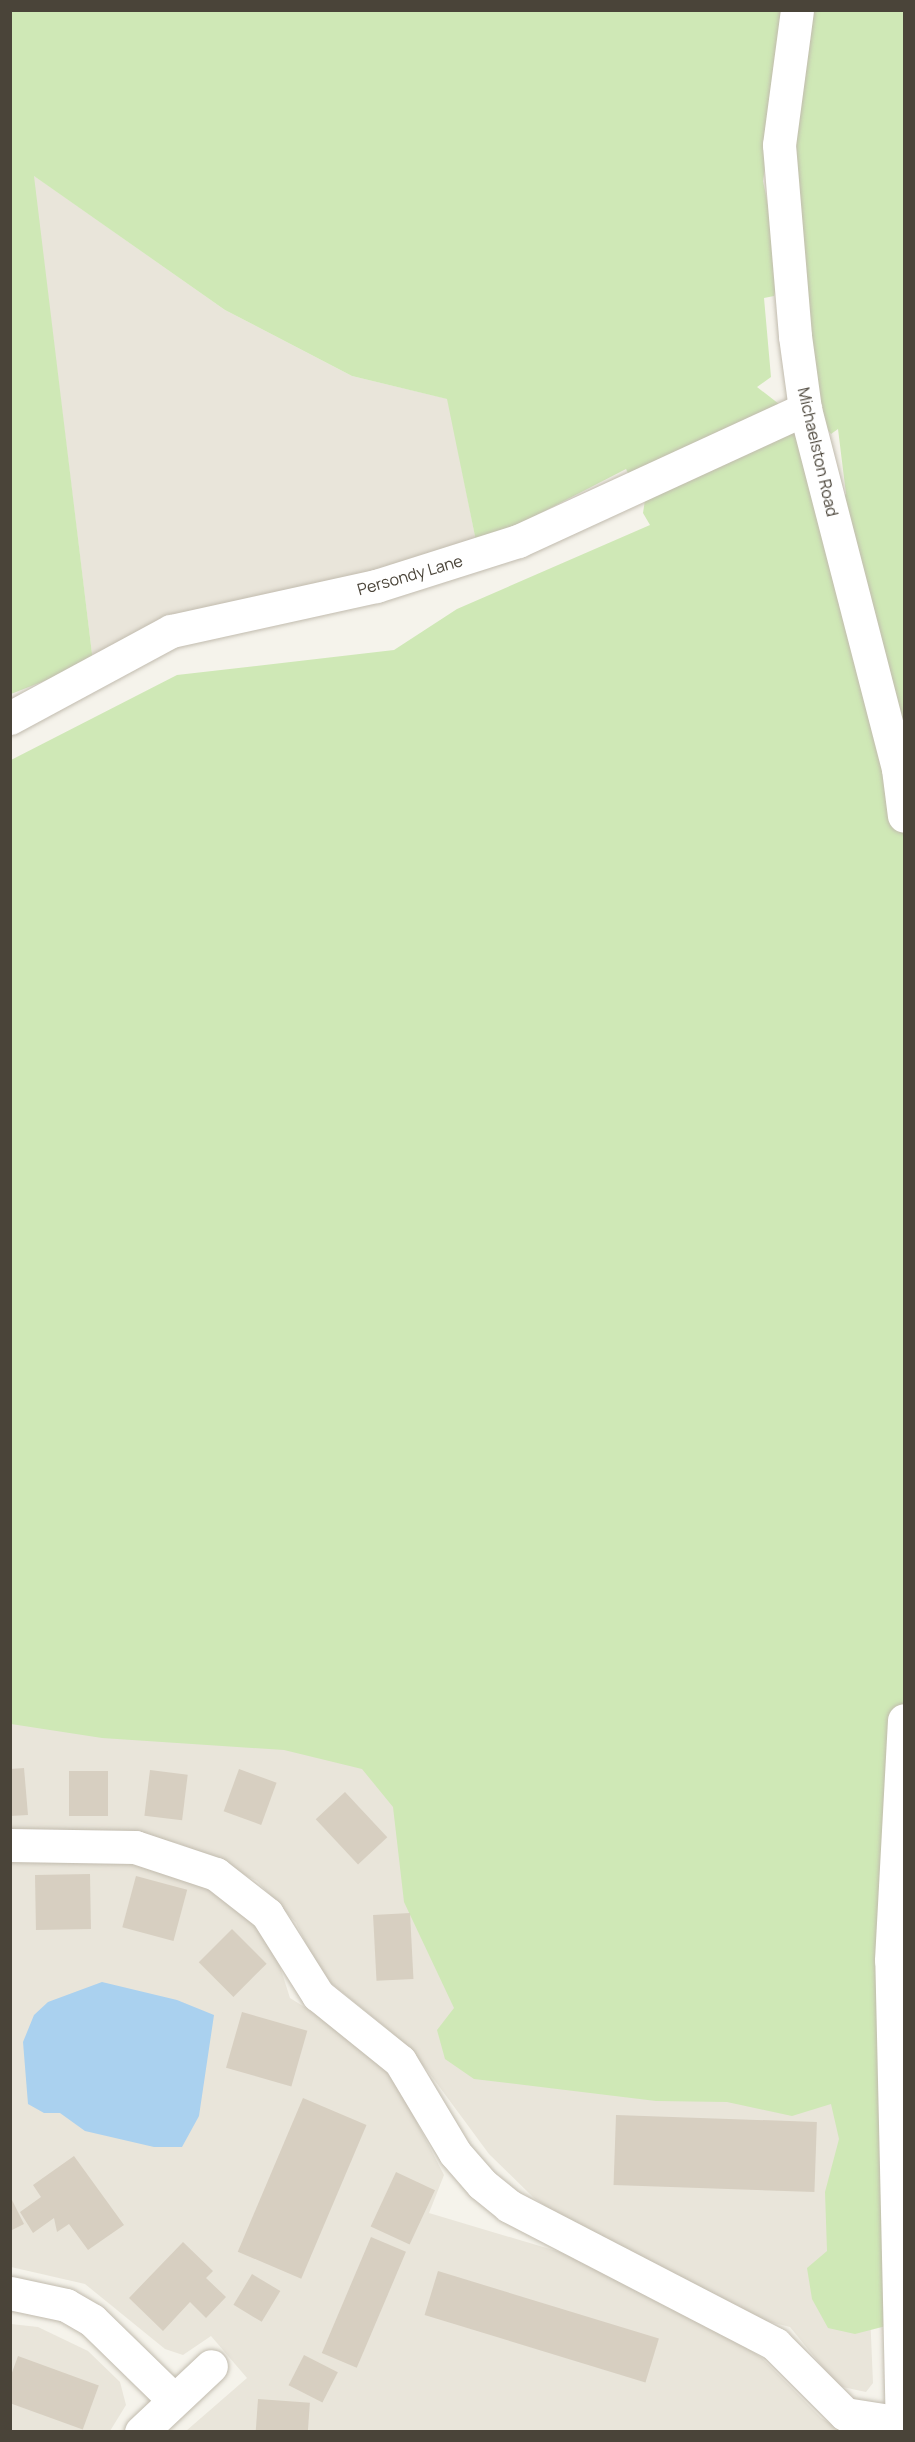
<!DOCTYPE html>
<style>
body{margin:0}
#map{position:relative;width:915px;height:2442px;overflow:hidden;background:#f5f3eb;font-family:Manrope,sans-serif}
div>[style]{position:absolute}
.residential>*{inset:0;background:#e9e5da}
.green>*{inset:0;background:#cfe8b6}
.water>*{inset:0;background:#aad1ef}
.building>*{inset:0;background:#d7cfc1;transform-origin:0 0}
.roads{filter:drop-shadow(0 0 2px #c1bbae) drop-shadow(0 0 2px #c1bbae)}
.minor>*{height:33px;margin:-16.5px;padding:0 16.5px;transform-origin:16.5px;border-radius:16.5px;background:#fff}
span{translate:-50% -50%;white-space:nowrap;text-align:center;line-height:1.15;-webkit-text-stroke:4.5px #fff;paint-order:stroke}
.street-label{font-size:16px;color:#4a4439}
.frame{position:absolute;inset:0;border:12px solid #4a4439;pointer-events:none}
</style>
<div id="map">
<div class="residential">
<div style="clip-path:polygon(33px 175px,225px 310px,352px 376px,448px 399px,477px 546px,93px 662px)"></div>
<div style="clip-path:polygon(11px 1698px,287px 1711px,860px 2077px,873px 2383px,866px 2392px,838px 2386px,790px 2327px,758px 2319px,577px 2230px,534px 2198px,489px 2154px,427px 2070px,389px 2030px,321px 1975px,296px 1923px,257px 1881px,178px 1843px,111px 1831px,11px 1830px)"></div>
<div style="clip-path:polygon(11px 1861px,132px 1862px,200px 1884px,243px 1911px,274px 1948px,290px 1998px,378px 2053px,392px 2074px,444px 2175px,429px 2213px,580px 2258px,724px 2333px,762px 2358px,821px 2418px,843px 2431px,186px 2431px,247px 2378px,211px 2336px,183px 2355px,165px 2349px,85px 2284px,11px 2267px)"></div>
<div style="clip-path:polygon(11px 2324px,38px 2327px,88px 2351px,120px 2382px,126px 2405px,110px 2431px,11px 2432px)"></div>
</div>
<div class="green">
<div style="clip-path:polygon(11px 11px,789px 11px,763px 181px,781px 268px,774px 296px,764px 298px,771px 377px,757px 387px,779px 404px,797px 436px,819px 512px,846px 494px,838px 429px,831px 434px,821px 421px,786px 181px,809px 11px,904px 11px,904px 2303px,886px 2326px,855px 2334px,828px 2328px,812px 2299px,807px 2268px,827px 2251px,825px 2192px,839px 2139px,831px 2104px,792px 2116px,727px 2102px,656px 2101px,474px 2079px,445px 2059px,437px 2030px,454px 2008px,404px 1902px,393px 1807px,362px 1769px,284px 1750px,102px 1738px,11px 1724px,11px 760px,177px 675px,394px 650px,457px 609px,650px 525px,643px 513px,645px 500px,679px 485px,668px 467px,633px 483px,626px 469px,477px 546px,447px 399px,352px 376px,225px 310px,34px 176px,93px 662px,11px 694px)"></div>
</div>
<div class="water">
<div style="clip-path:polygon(102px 1982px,177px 2000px,214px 2015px,199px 2116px,182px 2147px,154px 2147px,85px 2131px,60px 2113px,44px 2113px,28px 2104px,23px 2042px,34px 2015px,48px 2002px)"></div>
</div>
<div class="building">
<div style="clip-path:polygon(24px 1768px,28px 1815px,10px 1816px,10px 1769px)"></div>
<div style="left:239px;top:1769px;width:40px;height:45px;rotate:20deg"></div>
<div style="left:150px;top:1770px;width:38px;height:46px;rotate:7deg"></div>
<div style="left:69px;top:1771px;width:39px;height:45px"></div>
<div style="left:345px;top:1792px;width:62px;height:40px;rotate:47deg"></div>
<div style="left:90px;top:1874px;width:55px;height:55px;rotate:89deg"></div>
<div style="left:136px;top:1876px;width:53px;height:53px;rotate:15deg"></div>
<div style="left:410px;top:1913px;width:66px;height:37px;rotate:87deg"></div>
<div style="left:232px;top:1929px;width:49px;height:47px;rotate:45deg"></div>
<div style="left:242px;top:2012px;width:68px;height:58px;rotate:16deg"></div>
<div style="left:303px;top:2098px;width:69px;height:167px;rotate:23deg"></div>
<div style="left:616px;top:2115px;width:201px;height:70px;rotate:2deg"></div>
<div style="clip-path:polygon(74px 2156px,124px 2225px,88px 2250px,69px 2224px,57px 2232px,54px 2218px,33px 2233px,20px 2212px,41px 2197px,33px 2185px)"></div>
<div style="left:396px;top:2172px;width:43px;height:60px;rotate:25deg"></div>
<div style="clip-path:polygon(10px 2196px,24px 2224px,10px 2231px)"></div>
<div style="left:371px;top:2237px;width:38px;height:126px;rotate:23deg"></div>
<div style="clip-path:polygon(183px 2242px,213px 2271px,206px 2278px,226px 2297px,206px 2318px,190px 2302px,163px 2331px,129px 2298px)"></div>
<div style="left:438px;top:2271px;width:231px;height:46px;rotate:17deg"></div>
<div style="left:252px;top:2274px;width:33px;height:36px;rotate:31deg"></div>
<div style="left:304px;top:2355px;width:38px;height:34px;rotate:27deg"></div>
<div style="left:18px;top:2356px;width:86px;height:47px;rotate:20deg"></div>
<div style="left:258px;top:2399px;width:52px;height:33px;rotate:4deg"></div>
</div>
<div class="roads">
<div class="minor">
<div style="left:797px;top:10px;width:136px;rotate:97.6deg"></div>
<div style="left:779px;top:145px;width:192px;rotate:85.2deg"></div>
<div style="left:795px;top:336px;width:74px;rotate:82.2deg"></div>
<div style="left:805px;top:409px;width:372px;rotate:75.5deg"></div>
<div style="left:898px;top:769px;width:47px;rotate:82.7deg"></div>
<div style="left:10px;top:718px;width:183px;rotate:-28.4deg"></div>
<div style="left:171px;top:631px;width:210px;rotate:-12.4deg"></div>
<div style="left:376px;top:586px;width:149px;rotate:-17.6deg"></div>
<div style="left:518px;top:541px;width:316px;rotate:-24.7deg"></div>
<div style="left:10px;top:1845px;width:125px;rotate:0.9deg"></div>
<div style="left:135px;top:1847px;width:85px;rotate:18.4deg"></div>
<div style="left:216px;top:1874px;width:65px;rotate:38.1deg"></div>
<div style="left:267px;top:1914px;width:96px;rotate:57.8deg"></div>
<div style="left:318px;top:1995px;width:105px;rotate:38.8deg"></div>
<div style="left:400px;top:2061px;width:107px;rotate:59.1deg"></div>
<div style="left:455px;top:2153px;width:41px;rotate:48.9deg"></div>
<div style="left:482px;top:2184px;width:35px;rotate:39deg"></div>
<div style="left:509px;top:2206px;width:300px;rotate:27.4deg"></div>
<div style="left:775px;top:2344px;width:99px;rotate:45deg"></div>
<div style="left:845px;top:2414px;width:58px;rotate:9deg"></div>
<div style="left:10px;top:2293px;width:57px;rotate:12.1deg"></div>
<div style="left:66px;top:2305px;width:30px;rotate:30deg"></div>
<div style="left:92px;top:2320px;width:113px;rotate:44.3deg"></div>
<div style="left:141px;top:2432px;width:96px;rotate:-43.3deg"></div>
<div style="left:902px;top:2432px;width:472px;rotate:-91.3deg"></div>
<div style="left:891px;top:1960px;width:240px;rotate:-86.9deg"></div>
</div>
</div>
<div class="street-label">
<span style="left:818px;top:452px;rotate:77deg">Michaelston Road</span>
<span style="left:410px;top:575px;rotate:-16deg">Persondy Lane</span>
</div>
<div class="frame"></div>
</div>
